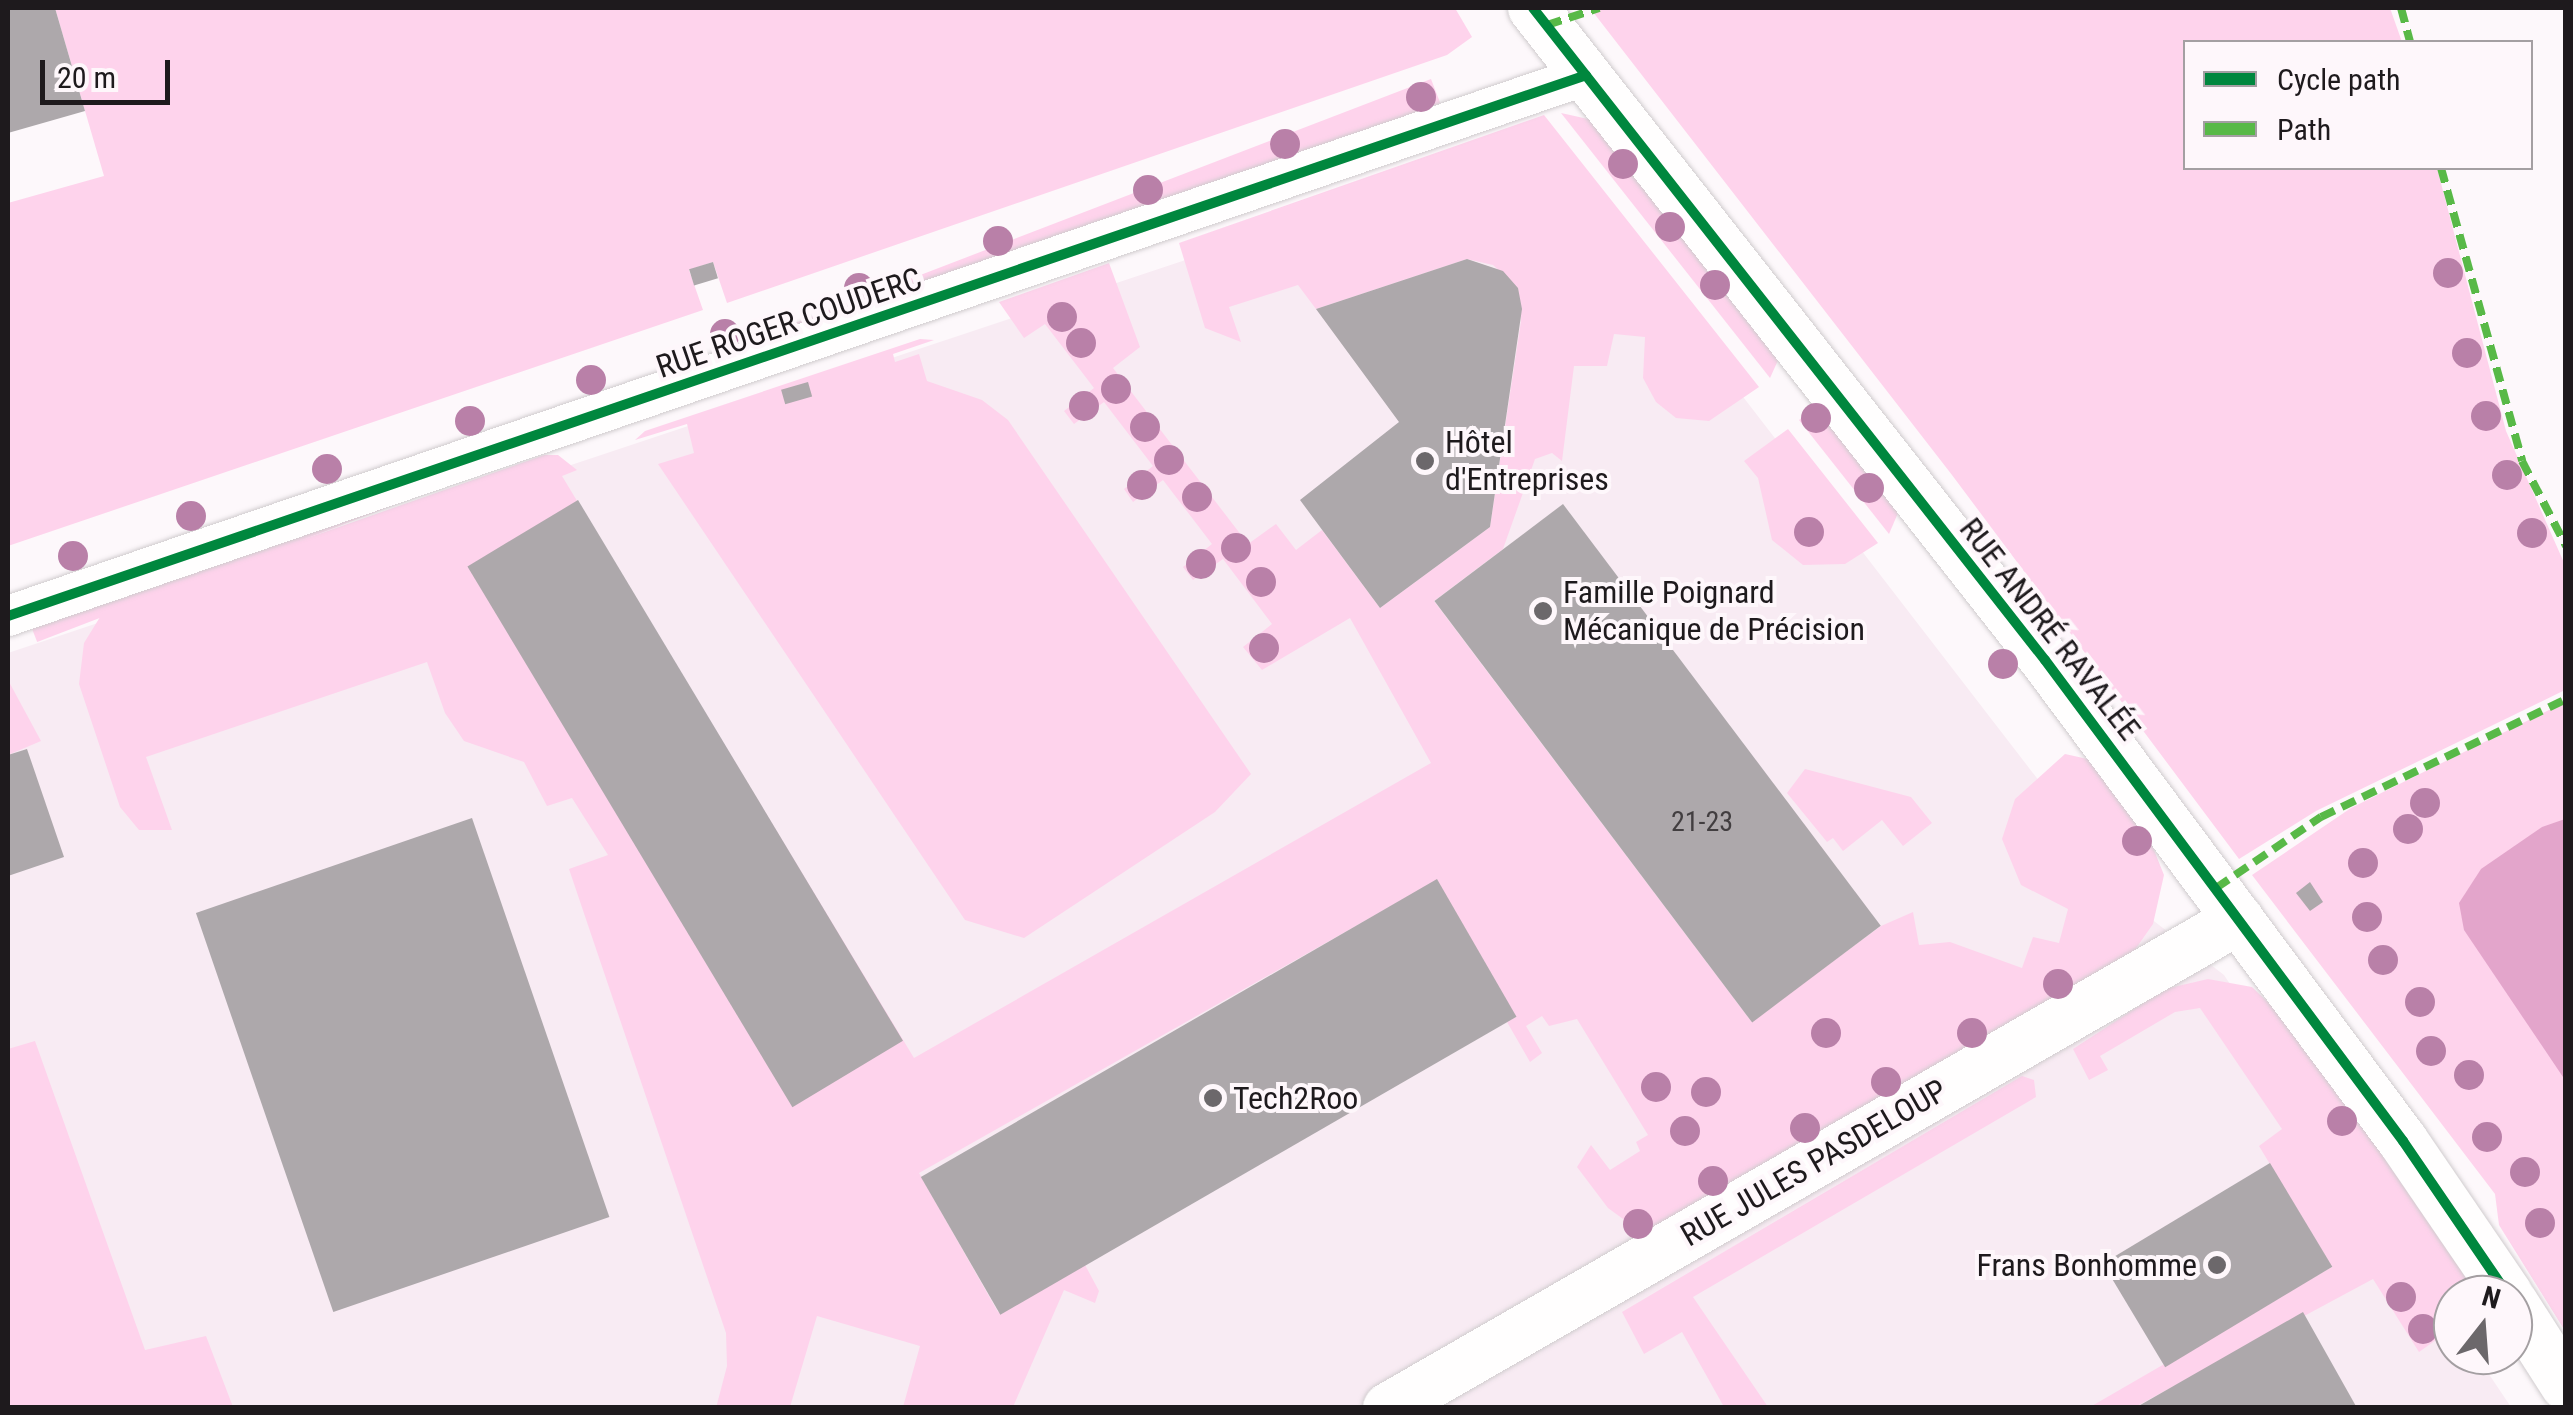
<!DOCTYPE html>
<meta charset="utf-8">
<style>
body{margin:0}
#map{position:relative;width:2573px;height:1415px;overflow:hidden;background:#fdf8fb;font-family:"Roboto Condensed",sans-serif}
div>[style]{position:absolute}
.built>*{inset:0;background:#f8ebf3}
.green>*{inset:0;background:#fed3ec;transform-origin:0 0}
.water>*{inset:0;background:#e3a5cb}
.building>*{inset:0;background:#ada8ab;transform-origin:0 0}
.roads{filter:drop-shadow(0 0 2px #d0ccce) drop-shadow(0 0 2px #d0ccce)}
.minor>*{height:40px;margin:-20px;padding:0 20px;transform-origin:20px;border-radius:20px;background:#fffefe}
.tertiary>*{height:50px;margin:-25px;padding:0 25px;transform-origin:25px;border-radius:25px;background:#fffefe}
.quiet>*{height:8px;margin-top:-4px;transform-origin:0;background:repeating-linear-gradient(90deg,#58b947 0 15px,transparent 0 23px)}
.cycleway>*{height:10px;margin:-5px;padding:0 5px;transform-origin:5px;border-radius:5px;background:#00873e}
.trees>*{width:30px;height:30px;margin:-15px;border-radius:50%;background:#b980a8}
.dots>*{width:28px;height:28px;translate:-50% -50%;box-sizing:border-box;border:5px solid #fef7fb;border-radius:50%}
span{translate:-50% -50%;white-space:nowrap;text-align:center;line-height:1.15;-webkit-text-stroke:8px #fef7fb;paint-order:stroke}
.number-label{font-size:28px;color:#423e40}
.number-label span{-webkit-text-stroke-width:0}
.street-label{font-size:32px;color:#1e1a1d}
.poi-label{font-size:32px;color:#1e1a1d}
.left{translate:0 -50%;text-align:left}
.right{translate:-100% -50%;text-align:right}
.frame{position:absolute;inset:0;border:10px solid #1e1a1d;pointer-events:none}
.legend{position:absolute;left:2183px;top:40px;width:350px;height:130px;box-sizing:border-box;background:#fef7fb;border:2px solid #a49fa2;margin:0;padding:12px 18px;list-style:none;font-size:30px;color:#1e1a1d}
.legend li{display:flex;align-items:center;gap:20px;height:50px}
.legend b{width:50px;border:2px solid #a49fa2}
.north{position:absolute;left:2433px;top:1275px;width:100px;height:100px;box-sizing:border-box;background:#fef7fb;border:2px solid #a49fa2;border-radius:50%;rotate:17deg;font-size:28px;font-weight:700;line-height:40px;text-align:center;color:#1e1a1d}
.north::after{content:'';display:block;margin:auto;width:35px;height:45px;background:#6c686b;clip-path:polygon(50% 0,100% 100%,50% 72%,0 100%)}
.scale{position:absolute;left:40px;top:60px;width:130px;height:45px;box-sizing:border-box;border:5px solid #1e1a1d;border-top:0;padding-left:12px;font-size:30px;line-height:35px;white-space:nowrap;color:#1e1a1d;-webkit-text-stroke:8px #fef7fb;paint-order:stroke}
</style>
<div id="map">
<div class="built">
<div style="clip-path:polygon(1545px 140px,2137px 908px,2224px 975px,2453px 1320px,2453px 1355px,2476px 1355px,2511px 1407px,15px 1408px,8px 1387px,8px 653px)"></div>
</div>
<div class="green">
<div style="clip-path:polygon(55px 8px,1455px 8px,1472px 37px,1447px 55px,727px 303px,713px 262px,689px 270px,703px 310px,8px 546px,8px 203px,104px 176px)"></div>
<div style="clip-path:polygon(1608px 8px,2390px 8px,2402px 42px,2186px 42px,2186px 168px,2437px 168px,2506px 431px,2565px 565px,2565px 690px,2316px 811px,2239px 859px,1952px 475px,1593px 12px)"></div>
<div style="left:1431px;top:79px;width:26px;height:1503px;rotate:69deg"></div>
<div style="clip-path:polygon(1561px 113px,1597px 121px,1780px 356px,1770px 378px)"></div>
<div style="clip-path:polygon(1544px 115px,1759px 387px,1709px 421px,1676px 418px,1656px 402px,1643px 378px,1645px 337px,1614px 334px,1607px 366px,1574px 366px,1562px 461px,1552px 453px,1535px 459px,1503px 549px,1434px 601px,1751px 1021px,1881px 926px,1913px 912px,1919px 945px,1950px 942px,2022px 968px,2033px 937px,2059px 943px,2068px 909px,2021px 885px,2002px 839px,2015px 799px,2065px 754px,2092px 760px,2152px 845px,2164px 875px,2153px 924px,2132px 954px,1645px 1235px,1608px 1208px,1577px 1167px,1591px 1145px,1610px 1170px,1640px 1151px,1636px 1142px,1648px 1135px,1577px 1019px,1549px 1026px,1542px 1016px,1526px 1026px,1542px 1053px,1530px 1062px,1507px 1022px,1516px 1017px,1437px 880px,919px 1173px,998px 1312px,1084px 1263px,1099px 1291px,1095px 1303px,1064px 1290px,1013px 1407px,903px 1407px,920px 1346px,817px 1316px,790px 1407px,716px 1408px,727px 1366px,726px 1333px,569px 869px,608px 855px,572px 798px,547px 806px,524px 762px,464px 741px,445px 713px,427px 662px,146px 757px,172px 830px,139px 830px,120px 807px,79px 684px,84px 643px,105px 609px,544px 455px,558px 455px,577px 470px,562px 476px,914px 1058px,1431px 763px,1350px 618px,1262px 670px,1243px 647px,1272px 624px,1223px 559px,1193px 580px,1183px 567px,1212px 544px,1163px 480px,1133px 502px,1124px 489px,1153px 466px,1104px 402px,1074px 424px,1064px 411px,1094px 388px,1045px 324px,1024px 338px,999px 302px,1109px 263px,1140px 347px,1113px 368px,1248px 544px,1276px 524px,1296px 550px,1322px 530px,1380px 608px,1490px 527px,1521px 321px,1518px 288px,1493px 265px,1467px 259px,1316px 309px,1298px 285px,1229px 307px,1241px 342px,1205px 328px,1179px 243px)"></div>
<div style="clip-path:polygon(920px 339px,934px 340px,893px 354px,895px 362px,919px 354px,927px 381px,982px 400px,1008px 420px,1251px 774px,1215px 812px,1024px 938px,965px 920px,658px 464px,694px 453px,687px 424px,635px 440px,645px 431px)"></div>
<div style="clip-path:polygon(1821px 403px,1898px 513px,1889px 534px,1799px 420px)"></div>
<div style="clip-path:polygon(1788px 429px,1878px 543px,1845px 564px,1803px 565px,1772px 540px,1758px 478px,1744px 461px)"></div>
<div style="clip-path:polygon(8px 680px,41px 741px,8px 755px)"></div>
<div style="clip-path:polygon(2565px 702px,2565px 1331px,2499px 1225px,2495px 1194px,2252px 875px,2351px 808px)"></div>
<div style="clip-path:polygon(1805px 769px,1911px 797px,1932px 823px,1903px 846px,1882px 820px,1843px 851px,1833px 838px,1827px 842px,1787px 793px)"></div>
<div style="clip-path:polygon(2208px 979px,2252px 987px,2302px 1035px,2479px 1295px,2453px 1295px,2453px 1328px,2419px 1352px,2373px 1279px,2135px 1407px,2090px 1407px,2332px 1267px,2259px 1146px,2282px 1129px,2200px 1008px,2175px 1012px,2100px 1056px,2108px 1070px,2089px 1080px,2073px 1049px,2165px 989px)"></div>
<div style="clip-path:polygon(35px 1041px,145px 1350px,206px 1336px,233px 1407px,8px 1407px,8px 1049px)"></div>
<div style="clip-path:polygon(2022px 1076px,2034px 1080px,2036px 1097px,1693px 1297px,1768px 1407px,1724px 1407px,1682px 1332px,1644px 1354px,1622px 1312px)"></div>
</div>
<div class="water">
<div style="clip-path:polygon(2565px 819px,2566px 819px,2565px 1080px,2464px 930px,2459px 903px,2481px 869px,2542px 827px)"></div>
</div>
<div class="building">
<div style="clip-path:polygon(8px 8px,55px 8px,85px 111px,8px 133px)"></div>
<div style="clip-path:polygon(1467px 259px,1503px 271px,1518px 288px,1522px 309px,1490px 527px,1380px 608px,1300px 500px,1399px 422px,1316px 309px)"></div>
<div style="left:713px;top:262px;width:17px;height:25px;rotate:73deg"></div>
<div style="left:808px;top:382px;width:15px;height:28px;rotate:74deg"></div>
<div style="left:578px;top:500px;width:631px;height:129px;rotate:59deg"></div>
<div style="left:1563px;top:504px;width:528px;height:161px;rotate:53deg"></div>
<div style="clip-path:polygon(27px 749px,64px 857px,8px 876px,8px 755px)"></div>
<div style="left:472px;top:818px;width:422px;height:292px;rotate:71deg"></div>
<div style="left:1437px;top:879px;width:159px;height:596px;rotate:60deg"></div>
<div style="clip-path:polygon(2310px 882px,2323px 902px,2310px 911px,2296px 893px)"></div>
<div style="left:2270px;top:1163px;width:121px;height:195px;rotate:59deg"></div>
<div style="clip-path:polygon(2303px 1312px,2357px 1408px,2135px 1408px)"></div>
</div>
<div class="roads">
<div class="minor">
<div style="left:8px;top:616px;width:1668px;rotate:-18.92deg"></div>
</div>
<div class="tertiary">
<div style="left:1533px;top:8px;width:829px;rotate:51.86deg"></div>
<div style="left:2045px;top:660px;width:600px;rotate:53.34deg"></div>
<div style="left:2403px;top:1141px;width:186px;rotate:55.7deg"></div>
<div style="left:2513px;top:1303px;width:98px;rotate:57.4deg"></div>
<div style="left:1388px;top:1408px;width:981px;rotate:-29.88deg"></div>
</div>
</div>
<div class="quiet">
<div style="left:2401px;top:8px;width:35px;rotate:75deg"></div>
<div style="left:1547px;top:25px;width:55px;rotate:-18.1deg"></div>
<div style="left:2441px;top:168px;width:304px;rotate:74.5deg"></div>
<div style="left:2522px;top:461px;width:96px;rotate:62.6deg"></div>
<div style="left:2216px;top:888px;width:127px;rotate:-34.1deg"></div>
<div style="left:2321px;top:817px;width:272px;rotate:-25.7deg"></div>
</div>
<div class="cycleway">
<div style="left:1533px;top:8px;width:829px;rotate:51.86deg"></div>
<div style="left:2045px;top:660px;width:600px;rotate:53.34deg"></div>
<div style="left:2403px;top:1141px;width:186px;rotate:55.7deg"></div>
<div style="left:8px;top:616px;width:1668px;rotate:-18.92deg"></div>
</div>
<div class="trees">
<div style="left:1421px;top:97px"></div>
<div style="left:1285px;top:144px"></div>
<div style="left:1623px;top:164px"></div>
<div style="left:1148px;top:190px"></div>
<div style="left:1670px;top:227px"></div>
<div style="left:998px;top:241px"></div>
<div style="left:2448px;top:273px"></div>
<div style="left:1715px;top:285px"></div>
<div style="left:859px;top:288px"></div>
<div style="left:1062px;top:317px"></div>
<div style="left:725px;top:334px"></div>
<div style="left:1081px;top:343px"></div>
<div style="left:2467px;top:353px"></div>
<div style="left:591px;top:380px"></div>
<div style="left:1116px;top:389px"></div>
<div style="left:1084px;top:406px"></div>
<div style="left:2486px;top:416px"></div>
<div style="left:1816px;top:418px"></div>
<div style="left:470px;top:421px"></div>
<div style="left:1145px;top:427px"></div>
<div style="left:1169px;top:460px"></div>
<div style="left:327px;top:469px"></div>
<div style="left:2507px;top:475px"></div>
<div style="left:1142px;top:485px"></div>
<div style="left:1869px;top:488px"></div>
<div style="left:1197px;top:497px"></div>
<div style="left:191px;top:516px"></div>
<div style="left:1809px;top:532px"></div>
<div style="left:2532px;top:533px"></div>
<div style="left:1236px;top:548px"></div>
<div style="left:73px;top:556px"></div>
<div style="left:1201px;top:564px"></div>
<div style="left:1261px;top:582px"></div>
<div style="left:1264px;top:648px"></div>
<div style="left:2003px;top:664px"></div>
<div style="left:2425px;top:803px"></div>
<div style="left:2408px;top:829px"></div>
<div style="left:2137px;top:841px"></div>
<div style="left:2363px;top:863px"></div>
<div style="left:2367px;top:917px"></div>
<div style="left:2383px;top:960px"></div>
<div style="left:2058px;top:984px"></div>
<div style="left:2420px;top:1002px"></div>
<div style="left:1826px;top:1033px"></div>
<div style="left:1972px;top:1033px"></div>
<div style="left:2431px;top:1051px"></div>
<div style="left:2469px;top:1075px"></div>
<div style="left:1886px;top:1082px"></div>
<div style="left:1656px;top:1087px"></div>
<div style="left:1706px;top:1092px"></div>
<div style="left:2342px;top:1121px"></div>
<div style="left:1805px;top:1128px"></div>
<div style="left:1685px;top:1131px"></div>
<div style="left:2487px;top:1137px"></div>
<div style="left:2525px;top:1172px"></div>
<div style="left:1713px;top:1181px"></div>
<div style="left:2540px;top:1223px"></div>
<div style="left:1638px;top:1224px"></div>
<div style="left:2401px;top:1297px"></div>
<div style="left:2423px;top:1329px"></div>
</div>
<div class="dots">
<div style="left:1425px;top:461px;background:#6c686b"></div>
<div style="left:1543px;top:611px;background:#6c686b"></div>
<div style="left:1213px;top:1098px;background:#6c686b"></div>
<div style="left:2217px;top:1265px;background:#6c686b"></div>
</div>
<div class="number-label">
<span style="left:1702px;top:822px">21-23</span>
</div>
<div class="street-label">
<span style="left:789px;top:323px;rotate:-19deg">RUE ROGER COUDERC</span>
<span style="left:2050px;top:629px;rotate:52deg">RUE ANDRÉ RAVALÉE</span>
<span style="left:1814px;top:1163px;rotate:-30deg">RUE JULES PASDELOUP</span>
</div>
<div class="poi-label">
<span class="left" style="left:1445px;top:461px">Hôtel<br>d'Entreprises</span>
<span class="left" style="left:1563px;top:611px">Famille Poignard<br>Mécanique de Précision</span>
<span class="left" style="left:1233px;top:1098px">Tech2Roo</span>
<span class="right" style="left:2197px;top:1265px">Frans Bonhomme</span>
</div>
<div class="frame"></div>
<ul class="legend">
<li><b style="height:12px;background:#00873e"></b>Cycle path</li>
<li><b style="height:12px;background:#58b947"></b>Path</li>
</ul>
<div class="north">N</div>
<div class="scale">20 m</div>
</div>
